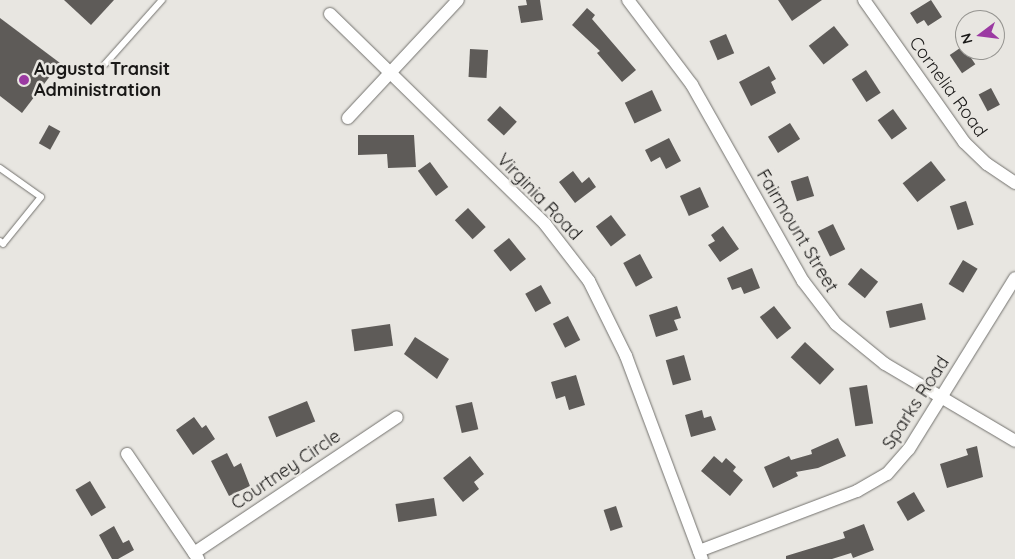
<!DOCTYPE html>
<style>
body{margin:0}
#map{position:relative;width:1015px;height:559px;overflow:hidden;background:#e8e6e1;font-family:Quicksand,sans-serif}
div>[style]{position:absolute}
.building>*{inset:0;background:#5e5b58;transform-origin:0 0}
.roads{filter:drop-shadow(0 0 1px #72716d) drop-shadow(0 0 1px #72716d)}
.lane>*{height:6px;margin:-3px;padding:0 3px;transform-origin:3px;border-radius:3px;background:#fff}
.street>*{height:12px;margin:-6px;padding:0 6px;transform-origin:6px;border-radius:6px;background:#fff}
.dots>*{width:14px;height:14px;translate:-50% -50%;box-sizing:border-box;border:2px solid #e8e6e1;border-radius:50%}
span{translate:-50% -50%;white-space:nowrap;text-align:center;line-height:1.15;-webkit-text-stroke:5px #e8e6e1;paint-order:stroke}
.poi-label{font-size:18px;color:#191817;font-weight:700}
.left{translate:0 -50%;text-align:left}
.street-label{font-size:18px;color:#191817}
.north{position:absolute;left:955px;top:10px;width:50px;height:50px;box-sizing:border-box;background:#e8e6e1;border:1px solid #959490;border-radius:50%;rotate:255deg;font-size:14px;font-weight:700;line-height:20px;text-align:center;color:#191817}
.north::after{content:'';display:block;margin:auto;width:18px;height:22px;background:#9b3aa2;clip-path:polygon(50% 0,100% 100%,50% 72%,0 100%)}
</style>
<div id="map">
<div class="building">
<div style="clip-path:polygon(64px 0,114px 0,91px 25px)"></div>
<div style="clip-path:polygon(526px 0,540px 0,543px 20px,521px 23px,518px 6px,527px 5px)"></div>
<div style="clip-path:polygon(778px 0,822px 0,792px 21px)"></div>
<div style="clip-path:polygon(931px 0,942px 17px,928px 26px,924px 20px,917px 24px,910px 13px)"></div>
<div style="clip-path:polygon(587px 8px,595px 15px,592px 19px,636px 70px,622px 82px,597px 53px,600px 51px,572px 25px)"></div>
<div style="clip-path:polygon(0 18px,60px 63px,22px 113px,0 96px)"></div>
<div style="left:834px;top:26px;width:24px;height:32px;rotate:52deg"></div>
<div style="left:726px;top:34px;width:21px;height:18px;rotate:67deg"></div>
<div style="left:963px;top:46px;width:22px;height:16px;rotate:56deg"></div>
<div style="left:470px;top:49px;width:18px;height:28px;rotate:3deg"></div>
<div style="clip-path:polygon(769px 66px,776px 79px,771px 82px,776px 93px,751px 106px,739px 82px)"></div>
<div style="left:866px;top:70px;width:27px;height:17px;rotate:57deg"></div>
<div style="left:991px;top:88px;width:19px;height:14px;rotate:62deg"></div>
<div style="left:652px;top:90px;width:23px;height:30px;rotate:65deg"></div>
<div style="left:500px;top:106px;width:23px;height:19px;rotate:43deg"></div>
<div style="left:893px;top:109px;width:24px;height:19px;rotate:54deg"></div>
<div style="left:790px;top:123px;width:19px;height:26px;rotate:58deg"></div>
<div style="left:49px;top:125px;width:13px;height:21px;rotate:29deg"></div>
<div style="clip-path:polygon(358px 135px,414px 135px,416px 167px,388px 168px,387px 154px,358px 155px)"></div>
<div style="clip-path:polygon(669px 138px,681px 161px,666px 169px,660px 157px,651px 162px,645px 150px)"></div>
<div style="left:931px;top:161px;width:24px;height:36px;rotate:52deg"></div>
<div style="left:430px;top:162px;width:31px;height:15px;rotate:54deg"></div>
<div style="clip-path:polygon(573px 171px,582px 183px,589px 177px,596px 187px,575px 203px,559px 182px)"></div>
<div style="left:808px;top:176px;width:21px;height:18px;rotate:73deg"></div>
<div style="left:700px;top:187px;width:22px;height:22px;rotate:66deg"></div>
<div style="left:966px;top:201px;width:25px;height:17px;rotate:72deg"></div>
<div style="left:468px;top:208px;width:26px;height:18px;rotate:47deg"></div>
<div style="left:611px;top:215px;width:25px;height:19px;rotate:53deg"></div>
<div style="left:833px;top:224px;width:28px;height:17px;rotate:64deg"></div>
<div style="clip-path:polygon(723px 226px,739px 249px,720px 262px,708px 245px,715px 241px,711px 235px)"></div>
<div style="left:509px;top:238px;width:27px;height:20px;rotate:51deg"></div>
<div style="left:640px;top:254px;width:27px;height:19px;rotate:62deg"></div>
<div style="left:963px;top:260px;width:17px;height:28px;rotate:31deg"></div>
<div style="clip-path:polygon(752px 268px,760px 288px,744px 294px,741px 287px,732px 290px,727px 278px)"></div>
<div style="left:861px;top:268px;width:22px;height:21px;rotate:39deg"></div>
<div style="left:541px;top:285px;width:21px;height:18px;rotate:61deg"></div>
<div style="left:922px;top:303px;width:17px;height:37px;rotate:77deg"></div>
<div style="clip-path:polygon(677px 306px,681px 318px,674px 320px,678px 330px,656px 337px,649px 315px)"></div>
<div style="left:774px;top:306px;width:28px;height:18px;rotate:52deg"></div>
<div style="left:568px;top:316px;width:27px;height:17px;rotate:63deg"></div>
<div style="left:390px;top:324px;width:22px;height:39px;rotate:82deg"></div>
<div style="clip-path:polygon(415px 337px,449px 359px,437px 379px,404px 354px)"></div>
<div style="left:805px;top:342px;width:40px;height:21px;rotate:43deg"></div>
<div style="left:684px;top:355px;width:26px;height:19px;rotate:74deg"></div>
<div style="clip-path:polygon(576px 375px,585px 405px,569px 410px,565px 396px,556px 399px,551px 382px)"></div>
<div style="left:867px;top:385px;width:39px;height:18px;rotate:81deg"></div>
<div style="left:307px;top:401px;width:22px;height:42px;rotate:68deg"></div>
<div style="left:472px;top:402px;width:28px;height:17px;rotate:77deg"></div>
<div style="clip-path:polygon(702px 410px,704px 418px,711px 416px,716px 430px,691px 437px,685px 415px)"></div>
<div style="clip-path:polygon(194px 417px,202px 428px,206px 425px,215px 439px,193px 455px,176px 430px)"></div>
<div style="clip-path:polygon(838px 438px,846px 456px,818px 468px,796px 472px,798px 476px,773px 488px,764px 467px,789px 456px,791px 460px,812px 454px,811px 450px)"></div>
<div style="clip-path:polygon(977px 446px,983px 477px,947px 488px,940px 464px,968px 455px,966px 449px)"></div>
<div style="clip-path:polygon(227px 453px,234px 467px,241px 463px,250px 486px,229px 496px,211px 461px)"></div>
<div style="clip-path:polygon(470px 456px,484px 474px,474px 482px,479px 489px,463px 502px,443px 478px)"></div>
<div style="clip-path:polygon(714px 456px,722px 463px,726px 458px,736px 467px,733px 471px,743px 480px,730px 496px,701px 471px)"></div>
<div style="left:90px;top:481px;width:31px;height:17px;rotate:59deg"></div>
<div style="left:914px;top:492px;width:22px;height:20px;rotate:60deg"></div>
<div style="left:434px;top:498px;width:18px;height:39px;rotate:81deg"></div>
<div style="left:616px;top:506px;width:22px;height:13px;rotate:72deg"></div>
<div style="clip-path:polygon(864px 524px,874px 550px,853px 558px,851px 553px,832px 559px,786px 559px,786px 556px,845px 538px,843px 532px)"></div>
<div style="clip-path:polygon(114px 526px,123px 543px,129px 540px,134px 550px,118px 559px,112px 559px,99px 535px)"></div>
</div>
<div class="roads">
<div class="lane">
<div style="left:105px;top:64px;width:86px;rotate:-48.3deg"></div>
<div style="left:0;top:168px;width:50px;rotate:35.3deg"></div>
<div style="left:41px;top:197px;width:60px;rotate:129deg"></div>
<div style="left:3px;top:244px;width:4px;rotate:-135deg"></div>
</div>
<div class="street">
<div style="left:628px;top:0;width:106px;rotate:53deg"></div>
<div style="left:692px;top:85px;width:225px;rotate:60.5deg"></div>
<div style="left:803px;top:281px;width:54px;rotate:52.5deg"></div>
<div style="left:836px;top:324px;width:63px;rotate:39.2deg"></div>
<div style="left:885px;top:364px;width:151px;rotate:30.6deg"></div>
<div style="left:864px;top:0;width:174px;rotate:54.8deg"></div>
<div style="left:964px;top:142px;width:32px;rotate:44deg"></div>
<div style="left:987px;top:164px;width:34px;rotate:34deg"></div>
<div style="left:330px;top:14px;width:301px;rotate:44.3deg"></div>
<div style="left:545px;top:224px;width:72px;rotate:52.3deg"></div>
<div style="left:589px;top:281px;width:84px;rotate:63.7deg"></div>
<div style="left:626px;top:356px;width:217px;rotate:69.5deg"></div>
<div style="left:348px;top:118px;width:161px;rotate:-47deg"></div>
<div style="left:127px;top:454px;width:127px;rotate:55.9deg"></div>
<div style="left:699px;top:551px;width:169px;rotate:-20.8deg"></div>
<div style="left:857px;top:491px;width:34px;rotate:-30deg"></div>
<div style="left:887px;top:474px;width:33px;rotate:-49deg"></div>
<div style="left:909px;top:449px;width:201px;rotate:-58.2deg"></div>
<div style="left:194px;top:553px;width:244px;rotate:-33.8deg"></div>
</div>
</div>
<div class="dots">
<div style="left:24px;top:80px;background:#9b3aa2"></div>
</div>
<div class="poi-label">
<span class="left" style="left:34px;top:80px">Augusta Transit<br>Administration</span>
</div>
<div class="street-label">
<span style="left:948px;top:87px;rotate:54deg">Cornelia Road</span>
<span style="left:539px;top:197px;rotate:46deg">Virginia Road</span>
<span style="left:797px;top:231px;rotate:59deg">Fairmount Street</span>
<span style="left:916px;top:403px;rotate:-57deg">Sparks Road</span>
<span style="left:286px;top:470px;rotate:-34deg">Courtney Circle</span>
</div>
<div class="north">N</div>
</div>
